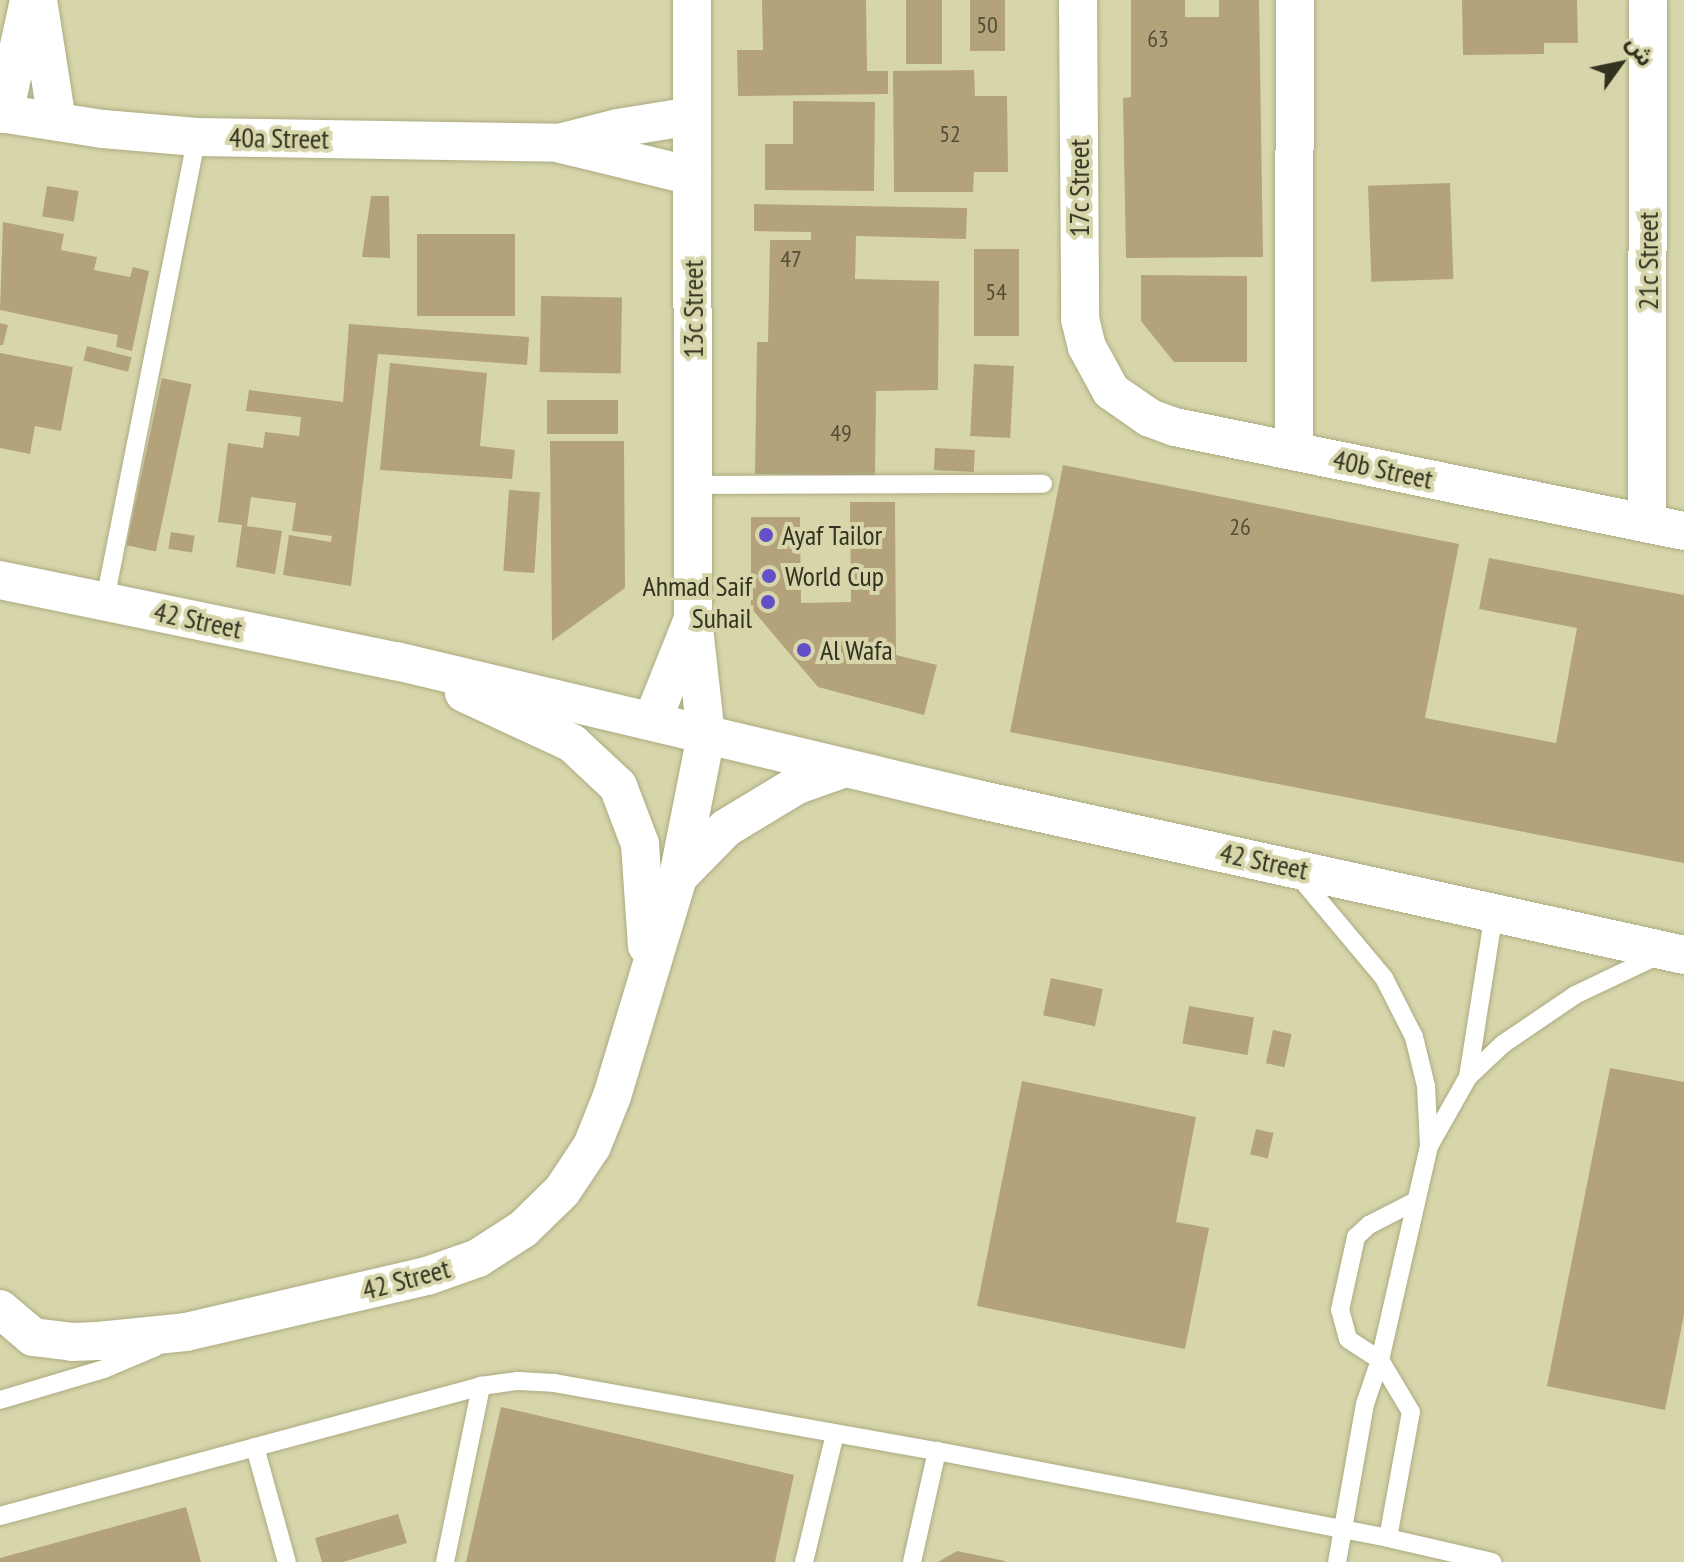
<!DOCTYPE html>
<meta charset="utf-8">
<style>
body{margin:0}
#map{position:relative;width:1684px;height:1562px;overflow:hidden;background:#d7d6ab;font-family:"PT Sans Narrow","Noto Sans Arabic",sans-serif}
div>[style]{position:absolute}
.building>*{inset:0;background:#b3a27a;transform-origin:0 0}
.roads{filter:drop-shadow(0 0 2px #acab81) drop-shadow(0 0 2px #acab81)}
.service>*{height:18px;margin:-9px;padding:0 9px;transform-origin:9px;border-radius:9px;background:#fff}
.minor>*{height:38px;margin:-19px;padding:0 19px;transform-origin:19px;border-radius:19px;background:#fff}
.dots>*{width:22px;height:22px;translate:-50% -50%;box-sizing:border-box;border:4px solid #d7d6ab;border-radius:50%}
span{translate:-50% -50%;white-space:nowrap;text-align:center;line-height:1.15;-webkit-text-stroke:8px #d7d6ab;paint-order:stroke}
.number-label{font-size:24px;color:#534e37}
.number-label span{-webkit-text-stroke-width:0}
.street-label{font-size:28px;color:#333221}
.poi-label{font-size:28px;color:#333221}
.left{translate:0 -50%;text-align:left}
.right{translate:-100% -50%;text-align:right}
.north{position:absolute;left:1580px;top:24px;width:80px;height:80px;-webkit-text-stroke:6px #d7d6ab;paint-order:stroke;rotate:57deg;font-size:22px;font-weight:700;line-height:32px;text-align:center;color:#333221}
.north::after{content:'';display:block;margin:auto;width:28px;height:36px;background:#333221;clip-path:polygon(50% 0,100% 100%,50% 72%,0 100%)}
</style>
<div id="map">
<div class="building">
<div style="clip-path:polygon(762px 0,866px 0,867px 71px,888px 71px,888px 94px,738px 96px,737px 50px,763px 50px)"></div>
<div style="left:906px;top:0;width:36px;height:64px"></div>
<div style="left:970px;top:0;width:35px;height:51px"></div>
<div style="clip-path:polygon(1131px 0,1185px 0,1185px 17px,1219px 17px,1219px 0,1259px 0,1263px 257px,1126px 258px,1123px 98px,1131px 97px)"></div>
<div style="clip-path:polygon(1462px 0,1577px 0,1578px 43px,1544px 43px,1544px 54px,1463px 55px)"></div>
<div style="clip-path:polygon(974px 70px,975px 96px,1007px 96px,1008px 172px,974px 172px,973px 192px,894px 192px,893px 71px)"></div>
<div style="clip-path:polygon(793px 101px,875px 102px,874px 191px,765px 190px,765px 144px,793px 144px)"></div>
<div style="left:1450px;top:183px;width:96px;height:82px;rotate:88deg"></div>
<div style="left:47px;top:186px;width:32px;height:31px;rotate:9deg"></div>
<div style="clip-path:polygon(371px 196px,389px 196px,390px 258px,362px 257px)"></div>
<div style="clip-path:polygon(754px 204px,967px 208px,966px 239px,856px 236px,855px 279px,939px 281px,938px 390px,876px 391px,875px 476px,755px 474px,757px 342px,768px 342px,770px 240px,811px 240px,811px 232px,754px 231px)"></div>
<div style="clip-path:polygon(3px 222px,64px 234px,61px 250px,97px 257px,94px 270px,130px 277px,133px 267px,149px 271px,132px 351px,116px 347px,118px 335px,0 310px)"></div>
<div style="left:417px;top:234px;width:98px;height:82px"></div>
<div style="left:974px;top:249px;width:45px;height:87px"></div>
<div style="clip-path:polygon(1141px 275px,1247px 276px,1247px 362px,1174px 362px,1141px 321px)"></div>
<div style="left:541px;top:296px;width:81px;height:76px;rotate:1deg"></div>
<div style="clip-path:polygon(0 323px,8px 325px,3px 345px,0 345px)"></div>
<div style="clip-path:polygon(349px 324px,529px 337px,527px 365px,378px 354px,351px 586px,283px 575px,289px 535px,331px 542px,332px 536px,292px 531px,296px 503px,251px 497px,247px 526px,282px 531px,275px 574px,236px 567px,242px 525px,218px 522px,228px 443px,263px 448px,265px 432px,299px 436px,301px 417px,246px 411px,249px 390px,343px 402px)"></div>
<div style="left:87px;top:346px;width:46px;height:15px;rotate:14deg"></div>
<div style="clip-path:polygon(0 353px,73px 367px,61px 431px,35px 426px,30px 454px,0 448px)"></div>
<div style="clip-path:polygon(390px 363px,487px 373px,480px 446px,515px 450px,512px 479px,380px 470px)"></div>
<div style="left:974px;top:364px;width:40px;height:72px;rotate:3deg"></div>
<div style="left:162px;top:378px;width:30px;height:171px;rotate:12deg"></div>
<div style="left:547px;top:400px;width:71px;height:34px"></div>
<div style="clip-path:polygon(550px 441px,624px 441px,625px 588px,552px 641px)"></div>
<div style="left:935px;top:448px;width:40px;height:22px;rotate:3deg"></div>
<div style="clip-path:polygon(1063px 465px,1459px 544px,1425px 718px,1556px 743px,1577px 628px,1479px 609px,1489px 558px,1684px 595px,1684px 863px,1010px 732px)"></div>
<div style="left:509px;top:490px;width:31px;height:81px;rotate:4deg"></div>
<div style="clip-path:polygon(850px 502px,895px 502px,896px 655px,937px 665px,924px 715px,818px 687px,751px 608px,751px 517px,800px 517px,801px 603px,851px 602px)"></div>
<div style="left:171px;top:532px;width:24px;height:17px;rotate:9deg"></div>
<div style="left:1051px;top:978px;width:53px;height:38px;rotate:12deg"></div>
<div style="left:1189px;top:1006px;width:66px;height:38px;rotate:10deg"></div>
<div style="left:1273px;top:1030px;width:19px;height:34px;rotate:12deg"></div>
<div style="clip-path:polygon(1610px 1068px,1684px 1082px,1684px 1315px,1665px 1410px,1547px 1386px)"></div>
<div style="clip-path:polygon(1022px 1081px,1196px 1117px,1176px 1222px,1209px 1228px,1185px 1349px,977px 1306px)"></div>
<div style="left:1256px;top:1129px;width:18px;height:26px;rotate:13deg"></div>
<div style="clip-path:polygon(501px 1407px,794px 1475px,775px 1562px,466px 1562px)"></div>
<div style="clip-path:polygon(186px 1507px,201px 1562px,0 1562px,0 1558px)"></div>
<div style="clip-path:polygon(398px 1514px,407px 1543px,343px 1562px,322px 1562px,315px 1538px)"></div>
<div style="clip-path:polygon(957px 1551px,1005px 1561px,1005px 1562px,938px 1562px)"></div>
</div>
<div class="roads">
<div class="service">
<div style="left:693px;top:485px;width:350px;rotate:-0.2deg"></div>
<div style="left:105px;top:600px;width:472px;rotate:-78.8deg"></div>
<div style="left:1297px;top:874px;width:136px;rotate:50.1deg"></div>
<div style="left:1384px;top:978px;width:66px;rotate:63deg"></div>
<div style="left:1414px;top:1037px;width:50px;rotate:76.2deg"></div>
<div style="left:1426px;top:1086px;width:60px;rotate:87.1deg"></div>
<div style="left:1429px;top:1146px;width:220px;rotate:102.9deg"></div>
<div style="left:1380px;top:1360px;width:46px;rotate:108.8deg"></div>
<div style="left:1365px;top:1404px;width:160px;rotate:100deg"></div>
<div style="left:1468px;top:1077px;width:166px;rotate:-81deg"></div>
<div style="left:1429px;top:1146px;width:79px;rotate:-60.5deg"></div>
<div style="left:1468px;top:1077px;width:48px;rotate:-43.3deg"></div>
<div style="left:1503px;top:1044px;width:87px;rotate:-34.2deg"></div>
<div style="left:1575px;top:995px;width:95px;rotate:-25.5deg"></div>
<div style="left:0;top:1400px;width:109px;rotate:-16.6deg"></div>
<div style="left:104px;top:1369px;width:56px;rotate:-22.9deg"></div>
<div style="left:255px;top:1447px;width:119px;rotate:74.5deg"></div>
<div style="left:0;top:1516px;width:498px;rotate:-15.1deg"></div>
<div style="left:481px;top:1386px;width:37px;rotate:-8deg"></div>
<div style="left:518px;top:1381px;width:36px;rotate:3deg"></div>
<div style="left:554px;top:1383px;width:389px;rotate:10.1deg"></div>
<div style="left:937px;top:1451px;width:459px;rotate:10.9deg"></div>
<div style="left:1388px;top:1538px;width:107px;rotate:13deg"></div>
<div style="left:1388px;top:1538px;width:128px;rotate:-79.7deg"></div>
<div style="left:1411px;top:1412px;width:61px;rotate:-120.8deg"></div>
<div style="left:1380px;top:1360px;width:38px;rotate:-147deg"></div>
<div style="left:1348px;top:1339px;width:30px;rotate:-105deg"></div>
<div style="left:1340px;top:1310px;width:75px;rotate:-77.6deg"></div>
<div style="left:1356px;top:1237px;width:18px;rotate:-43deg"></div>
<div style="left:1369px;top:1225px;width:53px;rotate:-27.1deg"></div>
<div style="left:445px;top:1562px;width:180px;rotate:-78.4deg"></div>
<div style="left:804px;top:1562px;width:132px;rotate:-76.4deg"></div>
<div style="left:912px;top:1562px;width:114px;rotate:-77.3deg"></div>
</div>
<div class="minor">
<div style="left:38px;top:0;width:123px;rotate:81.1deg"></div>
<div style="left:1078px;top:0;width:319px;rotate:89.6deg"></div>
<div style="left:1080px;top:319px;width:29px;rotate:76deg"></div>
<div style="left:1087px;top:347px;width:50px;rotate:61.4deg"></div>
<div style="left:1111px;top:391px;width:47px;rotate:34.7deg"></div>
<div style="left:1150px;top:418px;width:27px;rotate:20deg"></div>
<div style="left:1175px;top:427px;width:520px;rotate:11.55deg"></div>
<div style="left:0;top:113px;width:104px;rotate:8.8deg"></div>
<div style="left:103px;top:129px;width:94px;rotate:4.9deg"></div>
<div style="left:197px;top:137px;width:362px;rotate:0.9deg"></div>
<div style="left:559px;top:143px;width:61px;rotate:-14.3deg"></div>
<div style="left:618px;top:128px;width:75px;rotate:-9.2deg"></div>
<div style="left:4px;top:114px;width:117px;rotate:-77.6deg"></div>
<div style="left:561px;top:144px;width:135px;rotate:13.7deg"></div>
<div style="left:1294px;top:451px;width:451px;rotate:-89.9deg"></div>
<div style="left:1647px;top:523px;width:523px;rotate:-89.89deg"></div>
<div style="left:0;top:580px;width:404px;rotate:11.6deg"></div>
<div style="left:396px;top:661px;width:597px;rotate:13.36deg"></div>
<div style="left:977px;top:799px;width:724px;rotate:12.44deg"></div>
<div style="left:464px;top:693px;width:119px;rotate:24.8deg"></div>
<div style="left:572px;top:743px;width:63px;rotate:43.1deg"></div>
<div style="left:618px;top:786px;width:62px;rotate:69.2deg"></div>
<div style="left:640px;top:844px;width:102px;rotate:86.1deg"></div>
<div style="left:653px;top:719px;width:108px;rotate:-68.2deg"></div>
<div style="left:678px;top:877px;width:69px;rotate:-45.6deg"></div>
<div style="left:726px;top:828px;width:83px;rotate:-31.2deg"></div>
<div style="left:797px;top:785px;width:51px;rotate:-19.5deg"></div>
<div style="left:0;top:1309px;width:43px;rotate:40.3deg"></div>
<div style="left:33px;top:1337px;width:39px;rotate:7deg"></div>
<div style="left:72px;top:1342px;width:26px;rotate:-2deg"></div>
<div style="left:98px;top:1341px;width:88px;rotate:-5.8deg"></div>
<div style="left:186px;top:1332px;width:247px;rotate:-13.1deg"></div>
<div style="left:427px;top:1276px;width:54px;rotate:-19.4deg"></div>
<div style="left:478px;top:1258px;width:54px;rotate:-32.8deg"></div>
<div style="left:523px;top:1229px;width:54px;rotate:-44.3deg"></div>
<div style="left:562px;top:1191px;width:54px;rotate:-56.3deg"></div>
<div style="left:592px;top:1146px;width:54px;rotate:-68.2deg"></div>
<div style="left:612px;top:1096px;width:229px;rotate:-73.2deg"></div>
<div style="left:678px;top:877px;width:145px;rotate:-78.8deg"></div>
<div style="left:706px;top:735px;width:117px;rotate:-96.4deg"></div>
<div style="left:693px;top:619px;width:619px;rotate:-90.09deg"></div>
</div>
</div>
<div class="dots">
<div style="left:766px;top:535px;background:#654fc8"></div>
<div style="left:769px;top:576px;background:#654fc8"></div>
<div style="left:768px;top:602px;background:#654fc8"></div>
<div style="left:804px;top:650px;background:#654fc8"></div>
</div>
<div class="number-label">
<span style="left:987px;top:25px">50</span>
<span style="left:1158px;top:39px">63</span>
<span style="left:950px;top:134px">52</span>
<span style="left:791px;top:259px">47</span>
<span style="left:996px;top:292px">54</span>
<span style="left:841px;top:433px">49</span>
<span style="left:1240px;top:527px">26</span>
</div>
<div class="street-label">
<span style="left:279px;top:138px;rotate:1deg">40a Street</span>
<span style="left:1079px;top:188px;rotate:-90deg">17c Street</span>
<span style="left:1648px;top:261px;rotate:-90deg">21c Street</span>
<span style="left:693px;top:309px;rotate:-90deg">13c Street</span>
<span style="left:1383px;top:469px;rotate:12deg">40b Street</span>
<span style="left:198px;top:620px;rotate:12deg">42 Street</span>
<span style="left:1264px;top:861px;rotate:12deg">42 Street</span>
<span style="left:406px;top:1279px;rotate:-15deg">42 Street</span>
</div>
<div class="poi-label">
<span class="left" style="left:782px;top:535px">Ayaf Tailor</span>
<span class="left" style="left:785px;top:576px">World Cup</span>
<span class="right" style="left:752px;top:602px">Ahmad Saif<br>Suhail</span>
<span class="left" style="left:820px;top:650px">Al Wafa</span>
</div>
<div class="north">ش</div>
</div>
